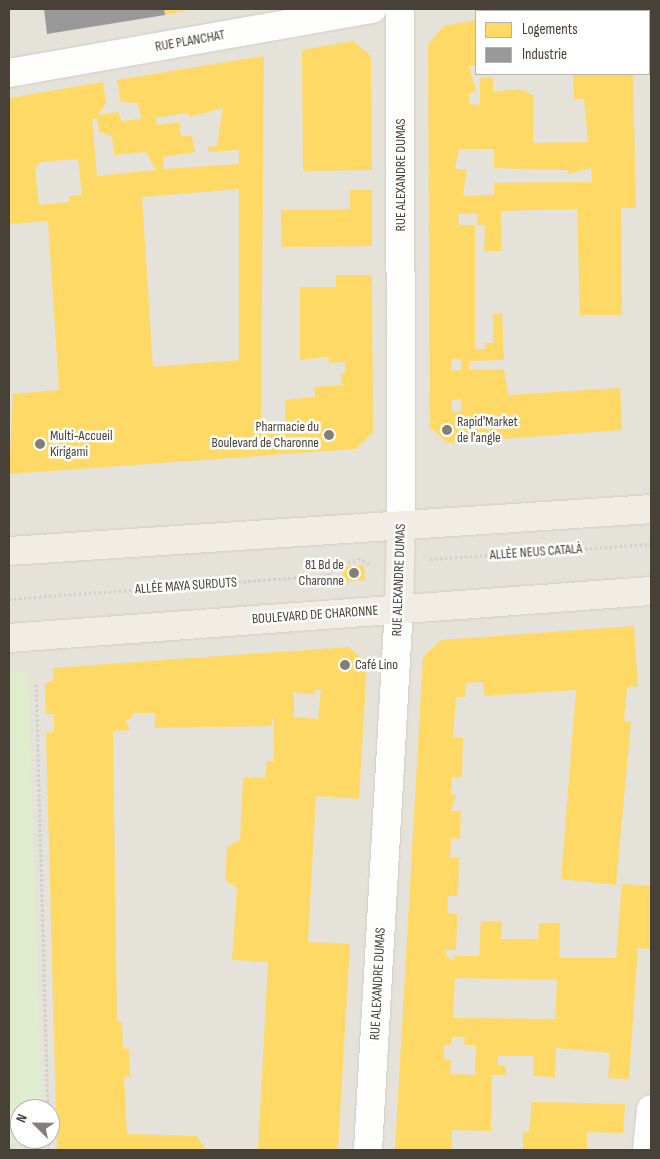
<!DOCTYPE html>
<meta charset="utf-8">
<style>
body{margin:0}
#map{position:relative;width:660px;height:1159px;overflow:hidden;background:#f1f0ec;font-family:"Sofia Sans Condensed",sans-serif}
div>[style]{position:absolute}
.residential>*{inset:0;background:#e5e2d9}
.green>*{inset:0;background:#dfeccd}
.homes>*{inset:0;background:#ffd966;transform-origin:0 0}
.industry>*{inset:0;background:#999}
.path>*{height:3px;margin-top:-1.5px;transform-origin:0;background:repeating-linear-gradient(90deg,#d2cfcc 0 2.5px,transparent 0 5px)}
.roads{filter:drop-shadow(0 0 1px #ceccc8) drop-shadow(0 0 1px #ceccc8)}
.minor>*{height:28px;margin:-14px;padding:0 14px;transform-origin:14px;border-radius:14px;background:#fdfdfc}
.major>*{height:28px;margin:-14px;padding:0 14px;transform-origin:14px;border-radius:14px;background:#f1ede4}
.dots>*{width:14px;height:14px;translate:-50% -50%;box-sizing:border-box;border:2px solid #fff;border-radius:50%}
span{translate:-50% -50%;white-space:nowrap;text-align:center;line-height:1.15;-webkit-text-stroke:5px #fff;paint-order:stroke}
.street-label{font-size:14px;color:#484137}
.poi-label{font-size:14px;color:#484137}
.left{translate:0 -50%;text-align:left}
.right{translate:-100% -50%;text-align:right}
.frame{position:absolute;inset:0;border:10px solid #484137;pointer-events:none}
.legend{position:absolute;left:475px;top:10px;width:175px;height:65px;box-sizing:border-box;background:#fff;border:1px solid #b6b3af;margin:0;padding:6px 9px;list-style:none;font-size:15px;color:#484137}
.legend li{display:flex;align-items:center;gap:10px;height:25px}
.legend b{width:25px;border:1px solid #b6b3af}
.north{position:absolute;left:10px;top:1099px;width:50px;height:50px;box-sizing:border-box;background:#fff;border:1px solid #b6b3af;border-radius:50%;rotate:293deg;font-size:14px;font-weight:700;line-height:20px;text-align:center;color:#484137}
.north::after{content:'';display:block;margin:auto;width:18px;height:22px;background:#837e76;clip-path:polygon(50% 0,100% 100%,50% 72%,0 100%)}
</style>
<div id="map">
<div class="residential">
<div style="clip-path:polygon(evenodd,9px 9px,651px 9px,651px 1150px,9px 1150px,9px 9px,476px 11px,649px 11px,649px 74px,476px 74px,476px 11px,9px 9px,20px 1109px,50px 1109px,50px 1139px,20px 1139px,20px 1109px)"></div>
</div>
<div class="green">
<div style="clip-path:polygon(28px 671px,42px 1109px,20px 1109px,20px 1139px,43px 1139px,43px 1143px,9px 1144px,9px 673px)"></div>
</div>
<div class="homes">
<div style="clip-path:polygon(164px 9px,188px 9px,188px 10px,165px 15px)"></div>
<div style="left:547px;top:9px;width:80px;height:8px"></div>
<div style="clip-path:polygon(evenodd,476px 20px,476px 66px,469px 66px,476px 91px,469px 94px,469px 104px,480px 105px,480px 78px,493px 77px,493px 92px,520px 89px,533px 95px,533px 143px,588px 142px,584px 99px,574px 99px,573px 74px,633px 74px,636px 208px,621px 208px,622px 315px,580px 315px,577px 209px,501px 211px,501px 251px,484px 251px,485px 225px,477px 225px,477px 214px,458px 214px,459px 225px,475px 225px,475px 349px,485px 349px,485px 343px,493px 343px,493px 314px,502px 313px,504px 360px,469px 361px,469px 370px,504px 369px,508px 395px,620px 388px,622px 430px,447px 443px,430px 427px,428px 44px,444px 26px,476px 20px,459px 149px,494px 149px,494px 168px,568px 170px,568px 174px,591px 168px,592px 182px,494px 183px,494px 195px,463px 196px,467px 169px,455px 169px,459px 149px,476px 20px,452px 359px,461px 359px,461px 370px,451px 371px,452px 359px,476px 20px,461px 399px,461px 411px,452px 412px,452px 400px,461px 399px)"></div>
<div style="clip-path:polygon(353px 41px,371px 56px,372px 170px,303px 171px,302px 50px)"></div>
<div style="clip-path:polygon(evenodd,264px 56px,261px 424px,286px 422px,285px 400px,315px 397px,314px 387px,342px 385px,341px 373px,345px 373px,345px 362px,329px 363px,329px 357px,300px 360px,300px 287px,336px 287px,336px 275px,372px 275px,373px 432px,356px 449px,9px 474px,13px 394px,59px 390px,48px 221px,9px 224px,9px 98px,103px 82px,106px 103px,98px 115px,118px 112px,122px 121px,141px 119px,138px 103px,121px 102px,117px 80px,264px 56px,223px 108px,217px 146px,208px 147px,209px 152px,239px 150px,239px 164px,164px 169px,163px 157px,195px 152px,192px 136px,181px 136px,179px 122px,157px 125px,156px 118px,188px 113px,189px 117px,223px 108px,264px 56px,97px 118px,99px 132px,112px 136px,114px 155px,146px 152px,156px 170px,97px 176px,92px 119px,97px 118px,264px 56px,78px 159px,82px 195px,69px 196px,69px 202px,39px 205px,35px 167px,41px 162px,78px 159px,264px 56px,239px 189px,239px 360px,153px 367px,142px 197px,239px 189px)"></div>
<div style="clip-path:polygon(350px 190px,372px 190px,372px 246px,281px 247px,281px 210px,350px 209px)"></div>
<div style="left:364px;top:565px;width:15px;height:22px;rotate:86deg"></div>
<div style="clip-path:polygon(evenodd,634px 626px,638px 686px,627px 687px,624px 721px,631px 722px,616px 885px,561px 879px,576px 690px,484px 696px,483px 682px,466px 683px,465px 697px,456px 697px,453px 737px,463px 738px,462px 777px,452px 777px,451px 795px,456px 795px,451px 811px,461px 811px,460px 839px,451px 838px,450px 857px,459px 858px,458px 896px,448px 896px,447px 913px,457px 914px,457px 925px,456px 950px,446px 950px,446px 956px,454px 961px,454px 956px,479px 956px,481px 921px,502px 922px,501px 939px,538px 939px,539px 923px,560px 923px,559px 958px,616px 958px,622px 884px,651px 886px,650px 949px,638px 948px,629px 1079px,608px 1078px,610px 1053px,556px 1048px,555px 1077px,533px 1076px,533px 1056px,498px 1056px,498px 1065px,506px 1066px,506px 1075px,492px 1075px,491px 1131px,452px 1130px,452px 1150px,395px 1150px,423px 657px,441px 640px,634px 626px,455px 978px,557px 980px,555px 1019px,453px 1018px,455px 978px,634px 626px,452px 1037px,465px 1037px,464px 1045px,476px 1045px,475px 1075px,450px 1074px,451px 1060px,444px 1060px,444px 1045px,451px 1045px,452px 1037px)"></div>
<div style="clip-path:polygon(evenodd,349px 647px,367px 663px,359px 799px,316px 796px,308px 942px,350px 944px,338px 1150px,258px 1150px,268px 962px,232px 960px,237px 888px,225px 880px,227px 847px,240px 840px,243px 777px,265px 778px,267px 761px,274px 761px,273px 716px,271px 726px,155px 728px,155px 713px,133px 713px,131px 719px,125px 719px,130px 730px,113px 731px,117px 1021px,122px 1022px,123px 1048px,129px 1049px,130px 1077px,124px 1077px,127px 1134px,197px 1136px,206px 1150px,57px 1150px,46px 733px,54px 732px,54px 714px,46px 714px,45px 684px,54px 679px,53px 668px,349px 647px,314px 690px,321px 690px,318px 719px,294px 717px,294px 692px,315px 695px,314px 690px)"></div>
<div style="clip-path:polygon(532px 1102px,625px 1104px,623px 1133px,587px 1132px,587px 1150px,523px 1150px,523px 1131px,529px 1132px)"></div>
</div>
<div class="industry">
<div style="clip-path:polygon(44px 9px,164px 9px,165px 15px,47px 34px)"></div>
</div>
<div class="path">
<div style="left:358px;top:558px;width:13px;rotate:27deg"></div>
<div style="left:430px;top:559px;width:222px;rotate:-3.9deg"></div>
<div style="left:9px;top:599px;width:320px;rotate:-4.3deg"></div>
<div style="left:328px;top:575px;width:16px;rotate:-50deg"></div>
<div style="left:338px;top:563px;width:20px;rotate:-6deg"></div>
<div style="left:36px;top:684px;width:425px;rotate:88.4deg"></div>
<div style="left:48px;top:1150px;width:11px;rotate:-85deg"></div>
</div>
<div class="roads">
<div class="minor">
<div style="left:400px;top:9px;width:516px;rotate:89.89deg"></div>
<div style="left:9px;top:73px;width:369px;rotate:-10deg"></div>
<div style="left:368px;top:1150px;width:543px;rotate:-86.73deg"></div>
<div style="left:647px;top:1150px;width:41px;rotate:-84.4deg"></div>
</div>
<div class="major">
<div style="left:9px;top:551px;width:643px;rotate:-3.74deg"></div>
<div style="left:399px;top:608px;width:83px;rotate:-88.6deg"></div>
<div style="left:9px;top:638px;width:644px;rotate:-4.19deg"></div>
</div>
</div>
<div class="dots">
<div style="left:447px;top:430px;background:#837e76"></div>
<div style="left:329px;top:435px;background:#837e76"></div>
<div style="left:40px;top:444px;background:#837e76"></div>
<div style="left:354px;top:573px;background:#837e76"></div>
<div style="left:345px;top:665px;background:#837e76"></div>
</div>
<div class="street-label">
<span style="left:190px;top:41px;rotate:-10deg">RUE PLANCHAT</span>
<span style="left:401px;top:175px;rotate:-90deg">RUE ALEXANDRE DUMAS</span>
<span style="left:536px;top:552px;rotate:-4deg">ALLÉE NEUS CATALÀ</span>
<span style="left:399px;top:580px;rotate:-88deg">RUE ALEXANDRE DUMAS</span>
<span style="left:186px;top:586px;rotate:-4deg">ALLÉE MAYA SURDUTS</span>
<span style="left:315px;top:615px;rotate:-4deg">BOULEVARD DE CHARONNE</span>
<span style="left:378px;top:984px;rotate:-87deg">RUE ALEXANDRE DUMAS</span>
</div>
<div class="poi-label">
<span class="left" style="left:457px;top:430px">Rapid'Market<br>de l'angle</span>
<span class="right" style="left:319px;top:435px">Pharmacie du<br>Boulevard de Charonne</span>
<span class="left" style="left:50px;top:444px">Multi-Accueil<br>Kirigami</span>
<span class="right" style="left:344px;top:573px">81 Bd de<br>Charonne</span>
<span class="left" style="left:355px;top:665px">Café Lino</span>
</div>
<div class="frame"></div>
<ul class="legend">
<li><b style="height:14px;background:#ffd966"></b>Logements</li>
<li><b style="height:14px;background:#999"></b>Industrie</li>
</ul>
<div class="north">N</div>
</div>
